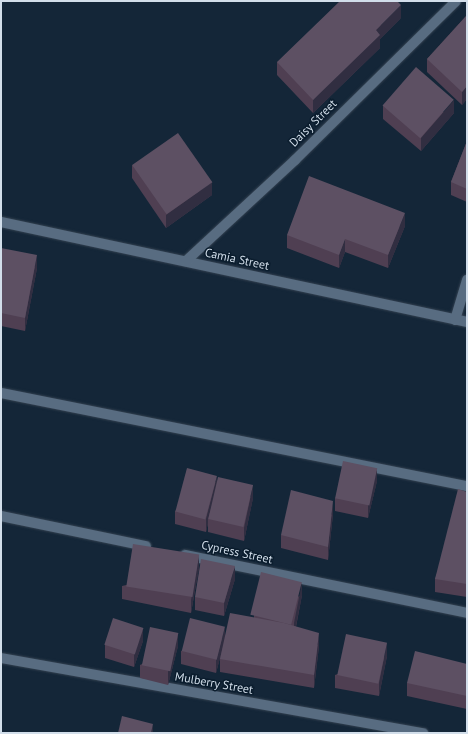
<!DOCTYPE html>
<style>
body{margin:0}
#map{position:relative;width:468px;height:734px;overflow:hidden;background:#142638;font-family:"PT Sans",sans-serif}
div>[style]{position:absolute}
.roads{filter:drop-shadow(0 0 1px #334150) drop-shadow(0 0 1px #334150)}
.minor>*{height:10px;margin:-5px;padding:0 5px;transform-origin:5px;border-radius:5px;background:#586c81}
.wall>*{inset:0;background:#4f3f52}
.shaded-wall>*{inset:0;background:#312e41}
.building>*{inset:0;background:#5d5063;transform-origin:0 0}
span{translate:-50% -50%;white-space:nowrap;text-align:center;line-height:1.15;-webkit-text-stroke:3px #0b1d2e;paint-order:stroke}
.street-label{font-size:12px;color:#d2deea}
.frame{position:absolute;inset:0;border:2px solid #d2deea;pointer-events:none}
</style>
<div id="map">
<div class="roads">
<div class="minor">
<div style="left:1px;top:222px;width:477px;rotate:12.1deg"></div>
<div style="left:186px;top:261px;width:149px;rotate:-42.8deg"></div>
<div style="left:295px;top:160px;width:226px;rotate:-44.6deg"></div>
<div style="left:455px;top:320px;width:42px;rotate:-73.3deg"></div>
<div style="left:1px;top:393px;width:475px;rotate:11.3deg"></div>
<div style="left:1px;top:516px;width:148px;rotate:11.7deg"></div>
<div style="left:185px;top:555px;width:288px;rotate:11.6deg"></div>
<div style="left:1px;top:658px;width:429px;rotate:10.1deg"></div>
</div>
</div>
<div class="wall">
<div style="clip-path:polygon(467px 15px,467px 99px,462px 105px,427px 72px,427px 59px)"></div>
<div style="clip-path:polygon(401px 18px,380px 39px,380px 48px,313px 113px,277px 75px,277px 62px)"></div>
<div style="clip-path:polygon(383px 106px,454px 113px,421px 151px,383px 119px)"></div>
<div style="clip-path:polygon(467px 141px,467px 202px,451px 195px,451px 182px)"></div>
<div style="clip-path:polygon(132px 165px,212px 195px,166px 228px,132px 178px)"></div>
<div style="clip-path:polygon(405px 226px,388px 268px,345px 252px,339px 268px,287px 248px,287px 235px)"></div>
<div style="clip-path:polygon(1px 248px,37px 268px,25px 331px,1px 326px)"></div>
<div style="clip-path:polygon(217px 481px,253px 498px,244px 541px,208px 532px,208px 523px,206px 532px,175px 524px,175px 511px)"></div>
<div style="clip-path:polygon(377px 481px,368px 518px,335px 511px,335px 498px)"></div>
<div style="clip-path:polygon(467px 492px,467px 597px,435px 592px,435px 579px)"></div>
<div style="clip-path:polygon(333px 514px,328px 560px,281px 548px,281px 535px)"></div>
<div style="clip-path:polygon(199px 568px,191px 613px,122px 599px,122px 586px)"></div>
<div style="clip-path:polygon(235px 579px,224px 616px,195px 610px,195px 597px)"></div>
<div style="clip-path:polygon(302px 595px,296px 627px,319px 646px,314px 688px,220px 672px,220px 659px,222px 650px,216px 673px,181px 664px,181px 651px,225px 638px,254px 618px,254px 615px)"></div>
<div style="clip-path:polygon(143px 641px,134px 667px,105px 658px,105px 645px)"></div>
<div style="clip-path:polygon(178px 646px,168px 685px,140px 678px,140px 665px)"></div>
<div style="clip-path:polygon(387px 656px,379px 696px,335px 688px,335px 675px)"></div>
<div style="clip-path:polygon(467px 664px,467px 709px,407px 696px,407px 683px)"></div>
</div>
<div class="shaded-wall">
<div style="clip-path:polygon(401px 5px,401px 18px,380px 39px,380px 48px,313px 113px,313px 100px,376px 30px)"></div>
<div style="clip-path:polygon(467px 86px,467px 99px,462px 105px,462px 92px)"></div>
<div style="clip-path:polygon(454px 100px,454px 113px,421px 151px,421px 138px)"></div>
<div style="clip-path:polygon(212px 182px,212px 195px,166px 228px,166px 215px)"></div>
<div style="clip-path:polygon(405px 213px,405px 226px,388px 268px,388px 255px)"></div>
<div style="clip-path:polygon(345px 239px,345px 252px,339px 268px,339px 255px)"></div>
<div style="clip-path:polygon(37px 255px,37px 268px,25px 331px,25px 318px)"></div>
<div style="clip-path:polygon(377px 468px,377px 481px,368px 518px,368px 505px)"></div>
<div style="clip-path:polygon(217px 476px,217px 489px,208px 519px,208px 523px,206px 532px,206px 519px)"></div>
<div style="clip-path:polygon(253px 485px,253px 498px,244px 541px,244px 528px)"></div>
<div style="clip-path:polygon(333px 501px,333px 514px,328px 560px,328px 547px)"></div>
<div style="clip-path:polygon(199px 555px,199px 568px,191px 613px,191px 600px)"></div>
<div style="clip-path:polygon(235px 566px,235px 579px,224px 616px,224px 603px)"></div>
<div style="clip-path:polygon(302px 582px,302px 595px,294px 636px,294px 623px)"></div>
<div style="clip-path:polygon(225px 627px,225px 640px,216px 673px,216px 660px)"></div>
<div style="clip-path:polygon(143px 628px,143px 641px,134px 667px,134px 654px)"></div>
<div style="clip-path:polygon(178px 633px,178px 646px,168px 685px,168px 672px)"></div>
<div style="clip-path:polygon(319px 633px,319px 646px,314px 688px,314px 675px)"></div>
<div style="clip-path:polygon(387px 643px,387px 656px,379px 696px,379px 683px)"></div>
<div style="clip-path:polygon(153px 724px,153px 733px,151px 733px)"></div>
</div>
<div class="building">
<div style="clip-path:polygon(340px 1px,347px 1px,348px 2px,348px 1px,397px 1px,401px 5px,376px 30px,380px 35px,313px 100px,277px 62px)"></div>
<div style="clip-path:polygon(467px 15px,467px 86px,462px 92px,427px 59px)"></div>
<div style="left:416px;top:67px;width:50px;height:51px;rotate:41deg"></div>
<div style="left:178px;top:133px;width:60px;height:56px;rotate:55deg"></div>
<div style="clip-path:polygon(467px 141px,467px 189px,451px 182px)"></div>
<div style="clip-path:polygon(309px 176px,405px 213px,388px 255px,345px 239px,339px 255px,287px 235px)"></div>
<div style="clip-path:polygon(1px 248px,37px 255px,25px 318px,1px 313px)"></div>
<div style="left:343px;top:461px;width:35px;height:38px;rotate:12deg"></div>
<div style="left:187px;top:468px;width:31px;height:45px;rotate:15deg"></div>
<div style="left:218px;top:477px;width:36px;height:43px;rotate:13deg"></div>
<div style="clip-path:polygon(458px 489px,467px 492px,467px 584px,435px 579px)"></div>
<div style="clip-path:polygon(291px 490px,333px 501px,328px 547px,281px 535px)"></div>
<div style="left:133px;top:544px;width:67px;height:43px;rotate:9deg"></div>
<div style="clip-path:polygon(201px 559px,235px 566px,224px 603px,195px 597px)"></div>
<div style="left:261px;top:572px;width:42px;height:44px;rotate:14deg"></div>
<div style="clip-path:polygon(230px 613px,284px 623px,319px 633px,314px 675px,220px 659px)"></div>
<div style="left:113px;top:618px;width:32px;height:28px;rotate:18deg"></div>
<div style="left:190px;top:618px;width:36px;height:34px;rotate:14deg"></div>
<div style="left:150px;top:627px;width:29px;height:39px;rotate:12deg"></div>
<div style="left:346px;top:634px;width:42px;height:42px;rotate:12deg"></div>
<div style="clip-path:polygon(415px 651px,467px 664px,467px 696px,407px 683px)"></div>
<div style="clip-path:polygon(122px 716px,153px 724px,151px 733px,118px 733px)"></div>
</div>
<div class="street-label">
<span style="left:313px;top:123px;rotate:-45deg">Daisy Street</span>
<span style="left:237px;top:259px;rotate:12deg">Camia Street</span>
<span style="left:237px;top:552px;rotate:12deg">Cypress Street</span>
<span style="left:214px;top:683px;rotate:10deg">Mulberry Street</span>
</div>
<div class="frame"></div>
</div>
